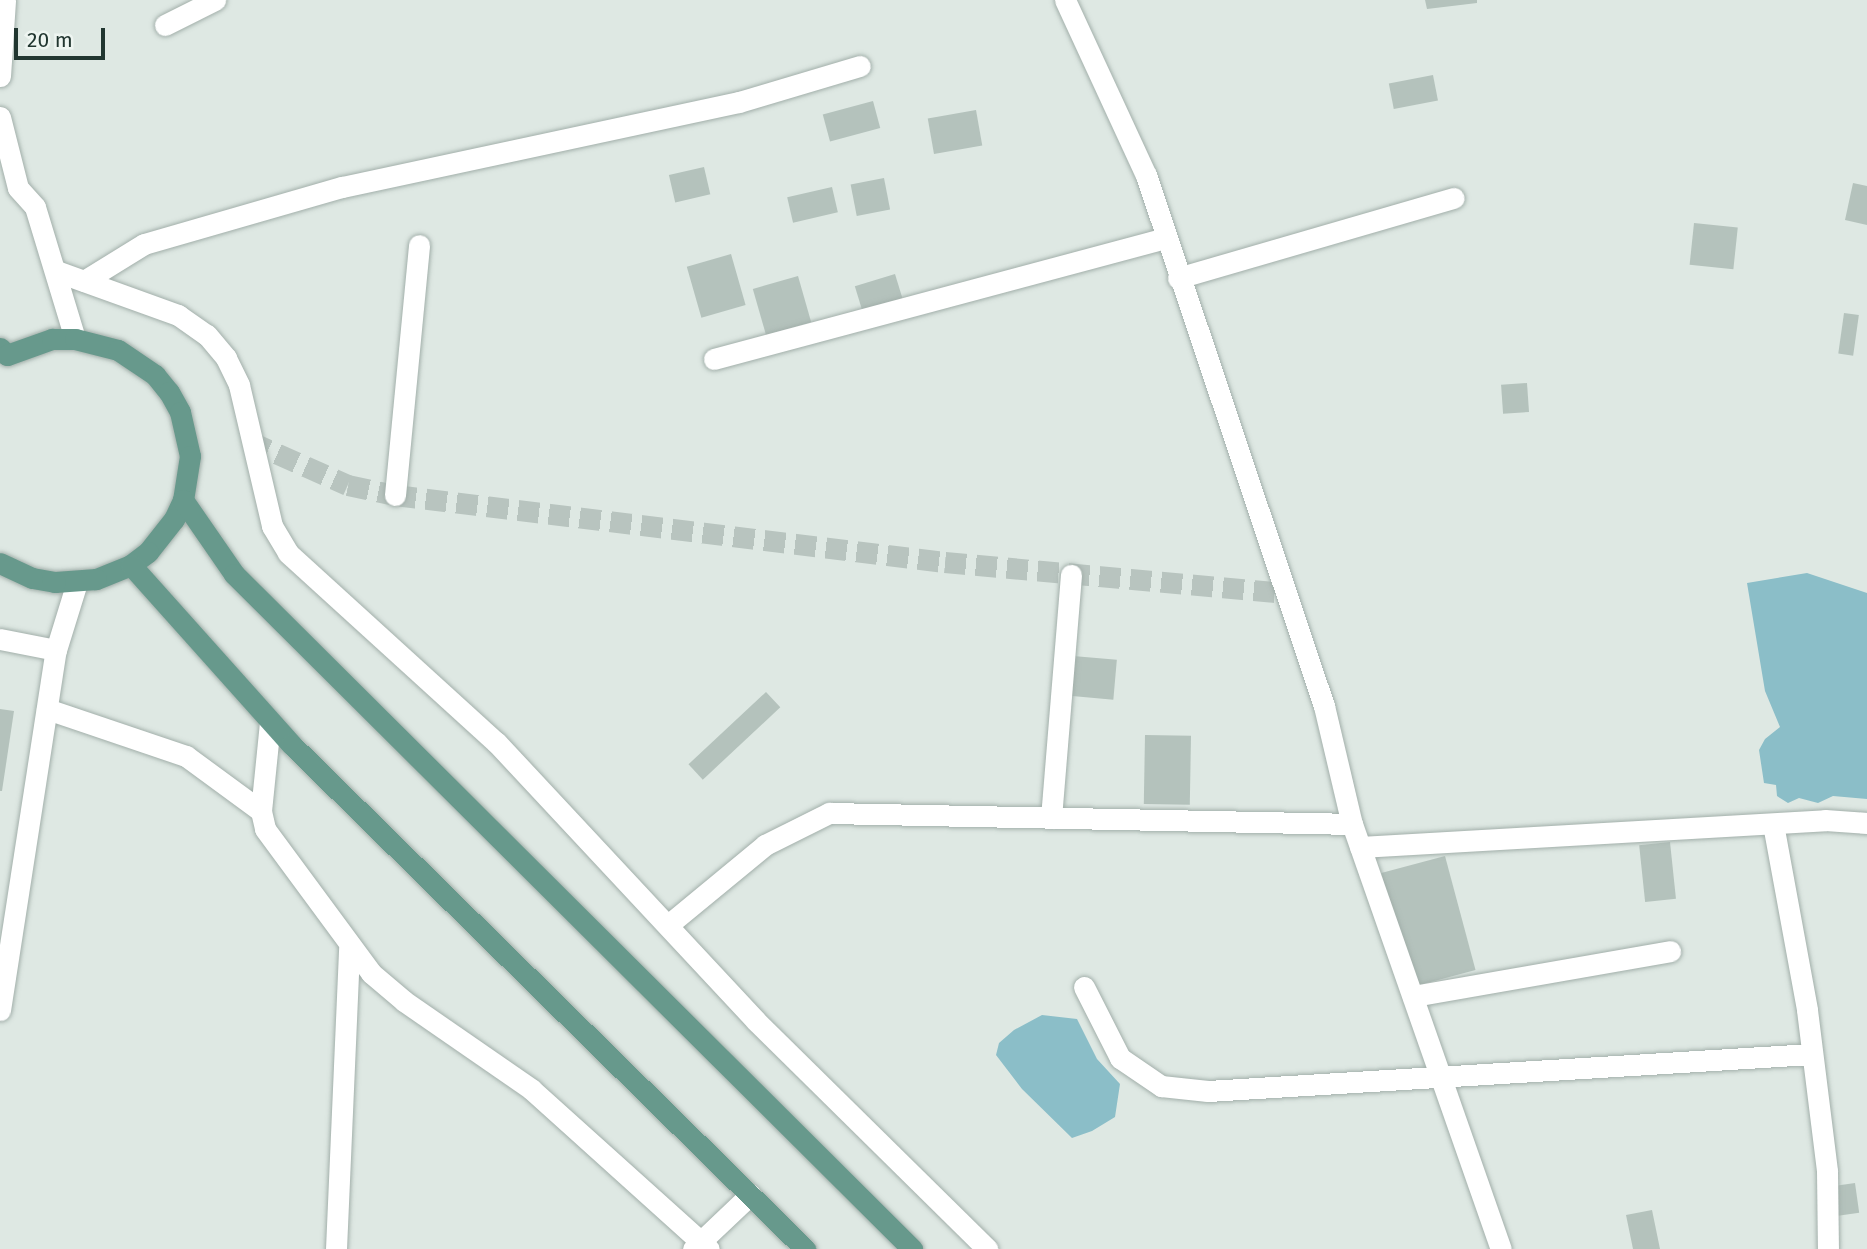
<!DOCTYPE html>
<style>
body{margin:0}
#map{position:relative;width:1867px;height:1249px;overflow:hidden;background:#dee8e3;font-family:"Fira Sans",sans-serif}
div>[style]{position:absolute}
.water>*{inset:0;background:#8bbec8}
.building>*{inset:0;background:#b4c2bc;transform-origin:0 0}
.minor-tunnel>*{height:21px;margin-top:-10.5px;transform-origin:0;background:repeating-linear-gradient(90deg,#b8c4bf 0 21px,transparent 0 31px)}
.roads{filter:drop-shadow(0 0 2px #a2afaa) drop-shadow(0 0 2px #a2afaa)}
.minor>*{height:21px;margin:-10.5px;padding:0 10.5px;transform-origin:10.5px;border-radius:10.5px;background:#fff}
.major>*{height:21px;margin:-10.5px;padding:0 10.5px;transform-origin:10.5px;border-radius:10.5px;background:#67998c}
span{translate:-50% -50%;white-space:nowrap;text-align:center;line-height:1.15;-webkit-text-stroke:5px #eef5f1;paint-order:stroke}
.scale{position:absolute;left:14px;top:28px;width:91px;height:32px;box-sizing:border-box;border:4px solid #213630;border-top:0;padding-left:9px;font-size:21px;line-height:24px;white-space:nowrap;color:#213630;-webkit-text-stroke:5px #eef5f1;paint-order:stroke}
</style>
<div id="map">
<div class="water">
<div style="clip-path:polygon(1807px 573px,1867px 593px,1867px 799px,1833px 796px,1818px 803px,1799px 798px,1788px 803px,1777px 796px,1776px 785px,1764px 783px,1759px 750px,1765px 739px,1780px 727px,1765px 691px,1747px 583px)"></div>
<div style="clip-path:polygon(1042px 1015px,1077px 1019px,1097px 1059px,1120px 1084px,1115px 1117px,1092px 1131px,1072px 1138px,1022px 1089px,996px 1055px,999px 1043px,1014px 1030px)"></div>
</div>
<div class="building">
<div style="clip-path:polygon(1425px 0,1477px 0,1477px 3px,1427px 9px)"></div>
<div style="left:1433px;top:75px;width:26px;height:45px;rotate:79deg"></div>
<div style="left:873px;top:101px;width:28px;height:52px;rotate:75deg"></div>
<div style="left:976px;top:110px;width:36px;height:49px;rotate:80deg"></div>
<div style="left:704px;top:167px;width:28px;height:36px;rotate:77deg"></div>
<div style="left:884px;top:178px;width:32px;height:34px;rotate:79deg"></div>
<div style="clip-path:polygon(1853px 183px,1867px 186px,1867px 225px,1845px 220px)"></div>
<div style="left:832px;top:187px;width:26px;height:46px;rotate:77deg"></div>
<div style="left:1694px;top:223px;width:44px;height:42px;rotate:6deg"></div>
<div style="left:731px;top:254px;width:53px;height:46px;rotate:74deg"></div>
<div style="left:895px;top:274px;width:28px;height:42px;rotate:73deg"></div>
<div style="left:798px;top:276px;width:48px;height:47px;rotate:74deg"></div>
<div style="left:1844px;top:313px;width:15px;height:41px;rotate:8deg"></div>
<div style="left:1527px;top:383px;width:29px;height:26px;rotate:86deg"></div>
<div style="left:1073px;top:656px;width:44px;height:40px;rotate:5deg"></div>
<div style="left:766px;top:692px;width:21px;height:106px;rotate:47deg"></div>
<div style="clip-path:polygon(0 709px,14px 711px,2px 791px,0 791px)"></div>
<div style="left:1145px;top:735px;width:46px;height:69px;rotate:1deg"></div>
<div style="left:1670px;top:842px;width:57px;height:31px;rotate:84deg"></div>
<div style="left:1445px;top:856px;width:118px;height:66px;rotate:75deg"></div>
<div style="left:1855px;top:1183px;width:30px;height:23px;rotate:82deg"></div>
<div style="clip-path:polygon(1652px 1210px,1660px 1249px,1633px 1249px,1626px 1215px)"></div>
</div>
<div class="minor-tunnel">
<div style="left:249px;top:441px;width:108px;rotate:24deg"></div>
<div style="left:348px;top:485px;width:48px;rotate:12deg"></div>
<div style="left:395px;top:495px;width:554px;rotate:6.95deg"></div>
<div style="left:945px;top:562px;width:339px;rotate:5.2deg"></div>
</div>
<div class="roads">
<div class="minor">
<div style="left:1065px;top:0;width:193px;rotate:65.2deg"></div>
<div style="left:1146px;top:175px;width:560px;rotate:71.47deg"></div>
<div style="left:1324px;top:706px;width:121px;rotate:76.7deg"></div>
<div style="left:1352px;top:824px;width:450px;rotate:70.7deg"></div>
<div style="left:165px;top:25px;width:56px;rotate:-26.6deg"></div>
<div style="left:0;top:76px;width:76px;rotate:-86.2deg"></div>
<div style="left:0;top:117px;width:73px;rotate:75.8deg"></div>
<div style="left:18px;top:188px;width:25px;rotate:48deg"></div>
<div style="left:35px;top:207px;width:138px;rotate:73.1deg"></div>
<div style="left:56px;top:271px;width:130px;rotate:19.8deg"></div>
<div style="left:178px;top:315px;width:35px;rotate:35deg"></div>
<div style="left:207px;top:335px;width:30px;rotate:50deg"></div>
<div style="left:226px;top:358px;width:30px;rotate:64deg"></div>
<div style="left:239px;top:385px;width:145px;rotate:76.8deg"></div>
<div style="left:272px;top:526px;width:31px;rotate:59deg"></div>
<div style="left:288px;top:553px;width:281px;rotate:42.3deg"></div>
<div style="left:496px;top:742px;width:381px;rotate:47deg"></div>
<div style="left:756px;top:1021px;width:325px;rotate:44.6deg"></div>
<div style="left:1178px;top:278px;width:287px;rotate:-16.2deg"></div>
<div style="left:84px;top:281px;width:70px;rotate:-31.7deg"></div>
<div style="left:144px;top:244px;width:206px;rotate:-16.1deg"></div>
<div style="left:342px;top:187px;width:406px;rotate:-12.1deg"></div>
<div style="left:739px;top:102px;width:126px;rotate:-16.6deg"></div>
<div style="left:714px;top:359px;width:468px;rotate:-15deg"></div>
<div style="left:395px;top:495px;width:251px;rotate:-84.5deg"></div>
<div style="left:0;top:639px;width:57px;rotate:11.1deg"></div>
<div style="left:47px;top:709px;width:147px;rotate:18.7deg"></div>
<div style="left:186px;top:756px;width:93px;rotate:36.3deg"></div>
<div style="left:261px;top:811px;width:18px;rotate:77deg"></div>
<div style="left:265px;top:829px;width:179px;rotate:53.6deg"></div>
<div style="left:371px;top:973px;width:43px;rotate:40.3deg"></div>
<div style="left:404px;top:1001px;width:155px;rotate:34.7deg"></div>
<div style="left:531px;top:1089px;width:239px;rotate:42deg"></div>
<div style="left:261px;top:811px;width:89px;rotate:-84.2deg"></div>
<div style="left:1051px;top:818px;width:244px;rotate:-85.3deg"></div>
<div style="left:1773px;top:824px;width:189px;rotate:79.6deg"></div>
<div style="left:1807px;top:1010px;width:162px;rotate:82.9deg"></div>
<div style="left:1827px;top:1171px;width:78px;rotate:89.3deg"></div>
<div style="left:1360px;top:847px;width:466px;rotate:-3.3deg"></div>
<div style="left:1825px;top:820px;width:42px;rotate:4.1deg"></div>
<div style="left:668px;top:925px;width:126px;rotate:-39.5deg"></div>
<div style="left:765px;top:845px;width:72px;rotate:-26.6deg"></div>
<div style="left:829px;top:813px;width:523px;rotate:1.2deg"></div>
<div style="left:1084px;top:987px;width:80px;rotate:63.1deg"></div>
<div style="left:1120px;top:1058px;width:50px;rotate:34.3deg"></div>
<div style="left:1161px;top:1086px;width:47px;rotate:6.1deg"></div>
<div style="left:1208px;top:1091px;width:604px;rotate:-3.51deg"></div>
<div style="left:1413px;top:996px;width:261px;rotate:-9.9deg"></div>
<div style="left:0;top:1010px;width:364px;rotate:-81.2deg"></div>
<div style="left:56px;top:650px;width:71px;rotate:-72.8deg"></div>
<div style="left:336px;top:1249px;width:301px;rotate:-87.5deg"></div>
<div style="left:693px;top:1249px;width:79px;rotate:-43.5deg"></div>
</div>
<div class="major">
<div style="left:0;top:348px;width:10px;rotate:45deg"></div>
<div style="left:7px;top:355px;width:48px;rotate:-19.6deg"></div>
<div style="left:52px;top:339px;width:23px"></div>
<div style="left:75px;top:339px;width:44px;rotate:14.3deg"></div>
<div style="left:118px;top:350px;width:45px;rotate:34deg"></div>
<div style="left:155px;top:375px;width:22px;rotate:51deg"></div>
<div style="left:169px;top:392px;width:23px;rotate:61deg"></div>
<div style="left:180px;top:412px;width:45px;rotate:77.2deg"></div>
<div style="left:190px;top:456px;width:45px;rotate:99deg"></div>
<div style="left:183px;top:500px;width:21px;rotate:115deg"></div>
<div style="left:174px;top:519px;width:42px;rotate:128.2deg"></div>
<div style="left:148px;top:552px;width:21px;rotate:143deg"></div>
<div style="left:131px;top:565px;width:38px;rotate:158deg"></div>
<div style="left:96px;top:579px;width:41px;rotate:175.8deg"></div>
<div style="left:55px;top:582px;width:23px;rotate:-170deg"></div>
<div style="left:32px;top:578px;width:35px;rotate:-155deg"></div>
<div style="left:183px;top:500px;width:90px;rotate:55.4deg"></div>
<div style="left:234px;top:574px;width:957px;rotate:44.87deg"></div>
<div style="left:131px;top:565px;width:240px;rotate:48.2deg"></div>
<div style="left:291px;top:744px;width:721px;rotate:44.49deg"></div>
</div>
</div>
<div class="scale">20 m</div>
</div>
